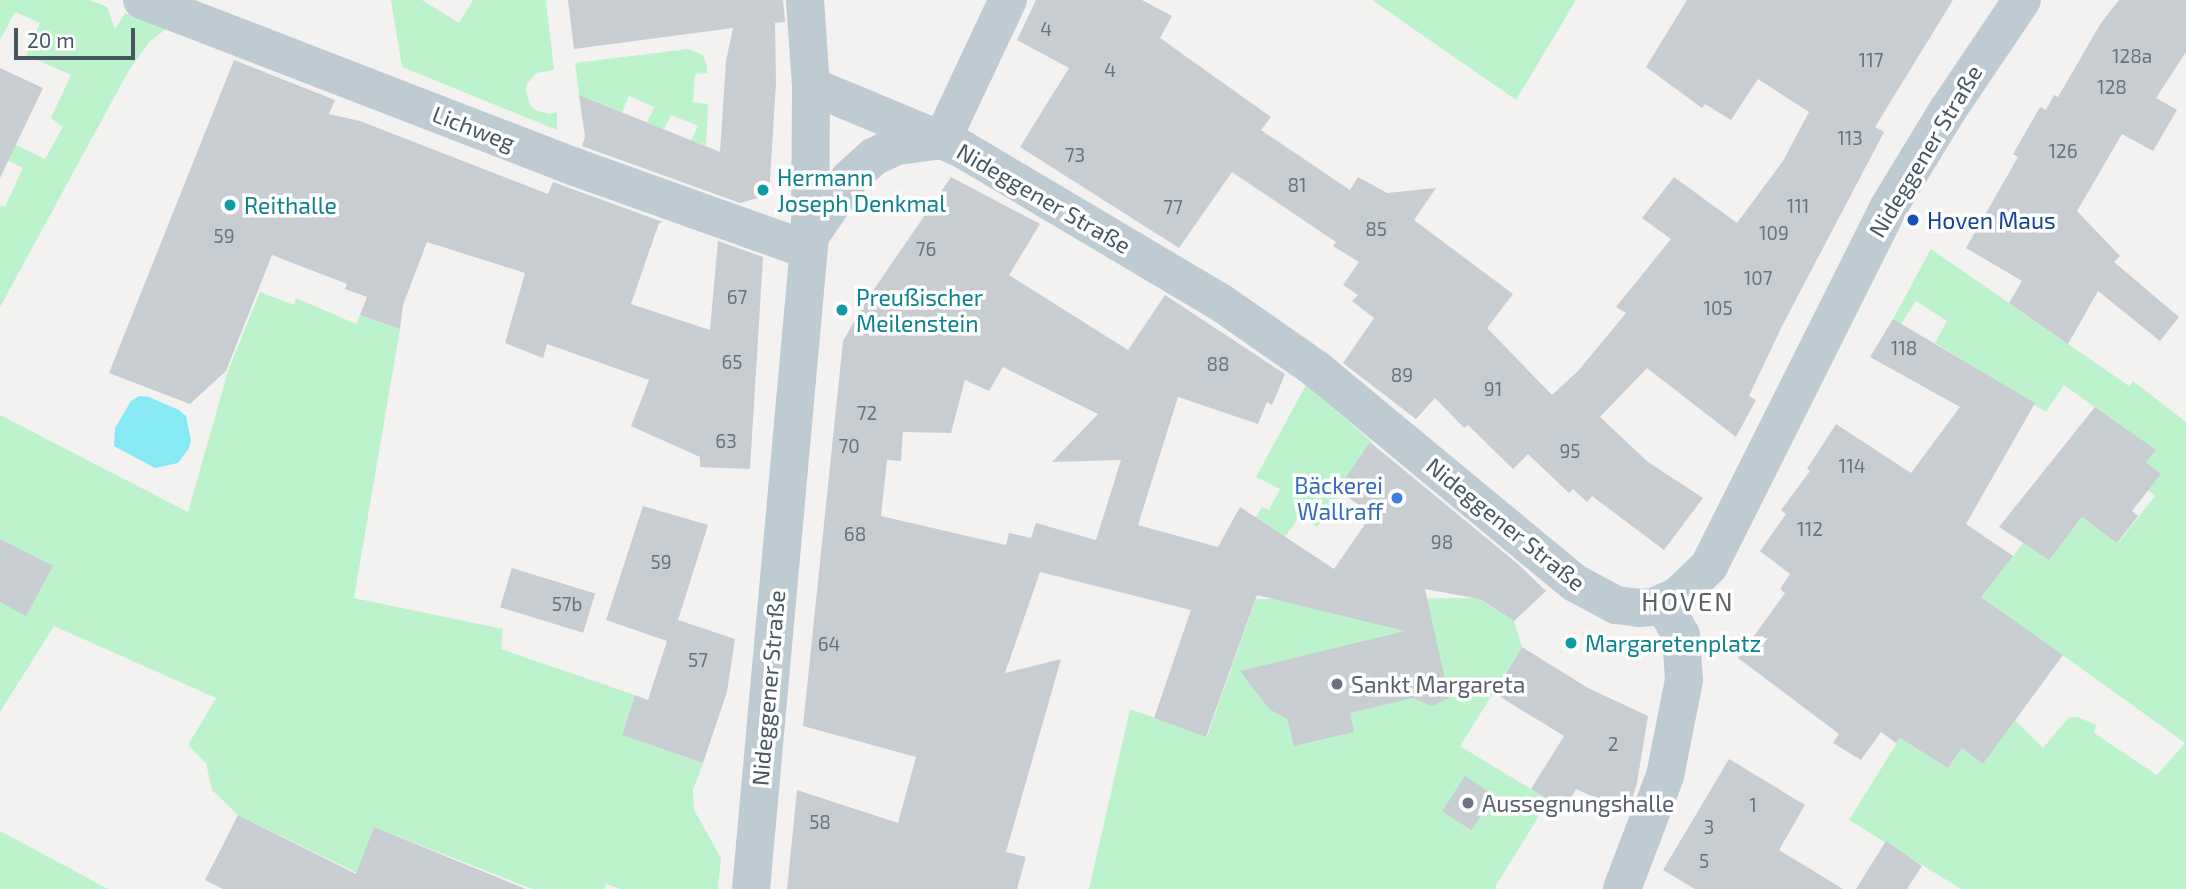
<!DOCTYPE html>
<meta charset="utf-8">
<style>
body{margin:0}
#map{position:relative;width:2186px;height:889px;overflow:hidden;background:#f4f1f1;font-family:"Exo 2",sans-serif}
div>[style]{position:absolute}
.green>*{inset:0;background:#bdf3cc}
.water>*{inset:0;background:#87e9f4}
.building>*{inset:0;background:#c8cdd2;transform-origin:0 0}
.minor>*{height:38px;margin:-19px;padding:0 19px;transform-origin:19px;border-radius:19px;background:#becbd2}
.tertiary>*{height:38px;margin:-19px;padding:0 19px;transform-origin:19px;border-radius:19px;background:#becbd2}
.dots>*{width:19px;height:19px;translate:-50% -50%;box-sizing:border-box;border:4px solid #fff;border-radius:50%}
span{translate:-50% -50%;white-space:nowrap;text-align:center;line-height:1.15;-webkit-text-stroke:7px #fff;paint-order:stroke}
.number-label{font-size:19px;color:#67747d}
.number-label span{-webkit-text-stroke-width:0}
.street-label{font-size:23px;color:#475761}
.culture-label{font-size:23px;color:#0d838f}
.left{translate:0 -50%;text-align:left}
.transit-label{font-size:23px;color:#164399}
.shop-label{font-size:23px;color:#366cbe}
.right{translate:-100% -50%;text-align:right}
.worship-label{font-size:23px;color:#5b616d}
.quarter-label{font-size:26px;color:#5d6367;letter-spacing:2px}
.scale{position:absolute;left:14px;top:28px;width:121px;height:32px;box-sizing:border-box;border:4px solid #475761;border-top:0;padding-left:9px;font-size:21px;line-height:24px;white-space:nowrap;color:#475761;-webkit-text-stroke:5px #fff;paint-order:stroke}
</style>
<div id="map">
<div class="green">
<div style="clip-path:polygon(0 0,89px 0,107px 7px,115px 29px,125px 13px,166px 29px,149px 42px,128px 72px,0 307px,0 205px,5px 207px,23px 168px,7px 160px,14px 144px,45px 159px,63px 127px,51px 118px,71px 75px,26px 55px,40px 23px,15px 12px,0 40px)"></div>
<div style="clip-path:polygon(391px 0,422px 0,459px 23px,473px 0,546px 0,554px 70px,536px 73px,527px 84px,526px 91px,530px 105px,535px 110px,549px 114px,557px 112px,557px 130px,402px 67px)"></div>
<div style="clip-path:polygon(1372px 0,1576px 0,1516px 100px)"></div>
<div style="clip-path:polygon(688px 49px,703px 55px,707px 66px,707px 73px,695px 74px,693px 102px,708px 104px,706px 146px,691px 140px,698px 126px,671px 115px,664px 129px,647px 123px,654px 107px,629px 96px,622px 112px,579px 95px,575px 63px)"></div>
<div style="clip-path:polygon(1931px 249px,2129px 386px,2133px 381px,2186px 422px,2186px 889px,1961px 889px,1849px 820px,1900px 738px,1948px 768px,1962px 748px,1983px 764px,2015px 720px,2043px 748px,2069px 717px,2078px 717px,2096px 725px,2094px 733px,2157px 775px,2185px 743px,1863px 512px,2013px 556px,2023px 543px,2072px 530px,2082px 517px,2118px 543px,2155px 496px,2148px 490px,2161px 474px,2146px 462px,2155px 450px,2064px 385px,2046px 412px,1935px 343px,1947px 321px,1916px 301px,1901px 324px,1893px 319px)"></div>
<div style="clip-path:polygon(260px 292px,294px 305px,296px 298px,356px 324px,360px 315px,400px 329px,354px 598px,503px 629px,501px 649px,635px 695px,622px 735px,703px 763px,693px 790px,694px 810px,721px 858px,718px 889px,620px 889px,606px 884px,604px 889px,532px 889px,374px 827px,357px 873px,238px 815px,212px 790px,206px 763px,188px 745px,216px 698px,54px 626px,0 712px,0 415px,188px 512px,228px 371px)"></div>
<div style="clip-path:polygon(1306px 385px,1371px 441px,1338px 489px,1342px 492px,1317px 527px,1300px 516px,1285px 537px,1255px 519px,1262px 507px,1269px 510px,1280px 489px,1256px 477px)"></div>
<div style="clip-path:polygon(1478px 598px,1514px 621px,1522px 647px,1460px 746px,1549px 800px,1495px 887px,1497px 889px,1089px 889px,1130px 709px,1207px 737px,1256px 599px)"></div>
<div style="clip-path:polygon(0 831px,15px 839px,108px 889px,0 889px)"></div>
</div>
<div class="water">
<div style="clip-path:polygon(139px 396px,149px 397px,179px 410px,186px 416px,191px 440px,189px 448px,178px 463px,155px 468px,114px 446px,115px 428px,131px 401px)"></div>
</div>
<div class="building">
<div style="clip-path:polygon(568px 0,783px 0,785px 22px,775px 23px,776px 83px,769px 195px,740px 203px,582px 146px,585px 137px,579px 95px,720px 152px,726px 61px,733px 28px,574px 49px)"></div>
<div style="clip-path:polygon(1036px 0,1142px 0,1172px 16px,1160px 38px,1271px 117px,1261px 130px,1350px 190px,1358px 177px,1387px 193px,1436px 188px,1414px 220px,1513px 294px,1487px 328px,1552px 395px,1578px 371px,1626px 313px,1616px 307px,1671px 239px,1642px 218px,1674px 177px,1737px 223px,1783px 161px,1809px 112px,1758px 79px,1731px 120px,1705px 104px,1702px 108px,1646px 67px,1687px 0,1953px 0,1875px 127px,1884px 132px,1781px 328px,1749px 396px,1756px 400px,1736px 437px,1647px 368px,1600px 417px,1648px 462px,1703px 498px,1664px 550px,1592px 496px,1587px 502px,1573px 489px,1569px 493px,1528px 454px,1513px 469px,1468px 425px,1464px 428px,1435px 398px,1416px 419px,1343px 363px,1374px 318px,1352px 301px,1358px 295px,1343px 285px,1359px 262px,1333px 246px,1336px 242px,1232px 172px,1179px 248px,1020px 147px,1069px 68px,1017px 40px)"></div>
<div style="clip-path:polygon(2119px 0,2186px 0,2186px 52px,2156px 98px,2177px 110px,2153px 151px,2122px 134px,2077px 211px,2120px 256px,2114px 262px,2179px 317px,2160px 341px,2098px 291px,2068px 344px,2009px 303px,2022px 281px,1966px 248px,2018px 157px,2013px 154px,2040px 107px,2046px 110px,2054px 95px,2058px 97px,2101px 23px)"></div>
<div style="clip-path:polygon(234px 60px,335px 100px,329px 114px,360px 121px,548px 194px,553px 182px,663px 222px,659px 223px,631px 304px,710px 330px,718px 241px,763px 257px,750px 469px,700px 467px,700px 457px,631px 426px,649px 380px,547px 344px,543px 358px,505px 343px,525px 273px,427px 242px,403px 305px,400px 329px,360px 315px,367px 297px,345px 289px,347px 284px,272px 255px,226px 371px,190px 404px,109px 373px)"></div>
<div style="clip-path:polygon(0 68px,43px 88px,0 178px)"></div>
<div style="clip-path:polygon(evenodd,951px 177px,1040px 224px,1009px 275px,1128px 350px,1165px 295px,1285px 374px,1272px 405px,1267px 402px,1258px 424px,1178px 397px,1138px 525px,1218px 547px,1240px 507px,1334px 569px,1372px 514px,1337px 490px,1370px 442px,1519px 565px,1546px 591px,1514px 621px,1480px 599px,1425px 589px,1449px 698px,1432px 706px,1413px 698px,1350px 713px,1354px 732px,1294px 746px,1287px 719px,1269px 709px,1240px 671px,1405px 631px,1257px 595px,1206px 737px,1154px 718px,1191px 610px,1040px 572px,1005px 673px,1061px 659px,1006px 852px,1026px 857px,1017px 889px,787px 889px,797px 790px,898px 823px,916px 757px,803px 726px,843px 341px,868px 298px,951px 177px,1003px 367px,1098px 414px,1052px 462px,1121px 460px,1096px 540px,1036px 523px,1031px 538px,1009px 533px,1006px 545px,881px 516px,887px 460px,901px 461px,903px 432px,951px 433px,965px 380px,989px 391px,1003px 367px)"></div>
<div style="clip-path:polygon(1893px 319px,2035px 403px,1966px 524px,2013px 556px,1981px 597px,2063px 655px,1983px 764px,1962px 748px,1948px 768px,1900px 738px,1896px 743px,1881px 732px,1861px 760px,1833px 743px,1839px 734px,1738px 658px,1785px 593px,1780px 589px,1790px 574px,1760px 551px,1786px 514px,1781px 510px,1810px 471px,1807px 469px,1836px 424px,1911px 473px,1960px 407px,1870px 357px)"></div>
<div style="clip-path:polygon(2095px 407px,2156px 450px,2146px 462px,2161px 474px,2132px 511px,2138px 516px,2117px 543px,2082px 517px,2049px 560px,1999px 527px)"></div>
<div style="clip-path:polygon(643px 506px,708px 525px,678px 620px,735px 639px,727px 692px,703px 763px,622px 735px,635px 695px,648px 700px,667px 641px,606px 620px)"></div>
<div style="clip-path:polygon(0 539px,53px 566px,26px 616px,0 602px)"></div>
<div style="left:512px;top:568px;width:87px;height:41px;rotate:17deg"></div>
<div style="clip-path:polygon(1522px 647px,1588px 688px,1648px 716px,1637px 783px,1628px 812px,1576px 789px,1565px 810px,1531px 789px,1564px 736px,1494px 693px)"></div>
<div style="clip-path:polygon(1729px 759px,1805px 805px,1779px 850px,1843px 889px,1695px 889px,1663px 870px)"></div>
<div style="left:1465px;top:776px;width:35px;height:42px;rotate:33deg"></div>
<div style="clip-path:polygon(238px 815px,356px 874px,374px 827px,526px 889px,223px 889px,205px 880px)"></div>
<div style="clip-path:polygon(1886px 841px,1922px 866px,1907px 889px,1856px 889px)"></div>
</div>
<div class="minor">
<div style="left:142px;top:0;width:464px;rotate:21.1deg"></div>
<div style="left:575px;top:167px;width:247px;rotate:19.6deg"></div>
<div style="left:811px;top:86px;width:164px;rotate:22.6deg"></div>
<div style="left:962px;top:149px;width:300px;rotate:30.7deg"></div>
<div style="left:1220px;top:302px;width:117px;rotate:34.9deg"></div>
<div style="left:1316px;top:369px;width:336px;rotate:39.6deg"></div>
<div style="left:1575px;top:583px;width:47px;rotate:28.2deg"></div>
<div style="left:1616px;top:605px;width:23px;rotate:7deg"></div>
<div style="left:1639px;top:608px;width:14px;rotate:-4deg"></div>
<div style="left:1653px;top:607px;width:27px;rotate:-24deg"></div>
<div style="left:1678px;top:596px;width:43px;rotate:-44.1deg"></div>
<div style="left:1709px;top:566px;width:400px;rotate:-63.4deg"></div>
<div style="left:1888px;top:208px;width:114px;rotate:-58.7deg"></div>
<div style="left:1947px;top:111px;width:134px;rotate:-56deg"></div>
<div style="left:942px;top:140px;width:155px;rotate:-64.8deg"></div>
<div style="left:810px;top:236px;width:70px;rotate:-55.4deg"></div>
<div style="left:850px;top:178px;width:31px;rotate:-42deg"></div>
<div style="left:873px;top:157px;width:26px;rotate:-25deg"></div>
<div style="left:897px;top:146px;width:45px;rotate:-7.6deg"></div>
<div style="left:1622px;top:889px;width:121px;rotate:-69.2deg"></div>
<div style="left:1665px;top:776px;width:98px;rotate:-78.8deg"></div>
<div style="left:1684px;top:680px;width:45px;rotate:-93.8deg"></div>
<div style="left:1681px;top:635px;width:36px;rotate:-120deg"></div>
</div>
<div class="tertiary">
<div style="left:751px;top:889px;width:656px;rotate:-84.84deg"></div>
<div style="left:810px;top:236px;width:150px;rotate:-89.6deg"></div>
<div style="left:811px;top:86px;width:86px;rotate:-94deg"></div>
</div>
<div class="dots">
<div style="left:763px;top:190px;background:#0f9aa8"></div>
<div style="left:230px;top:205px;background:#0f9aa8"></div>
<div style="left:1913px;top:220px;background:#1a4fb4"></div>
<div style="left:842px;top:310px;background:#0f9aa8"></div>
<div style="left:1397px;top:498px;background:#3f7fe0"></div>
<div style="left:1571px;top:643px;background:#0f9aa8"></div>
<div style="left:1337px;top:684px;background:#6b7280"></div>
<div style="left:1468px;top:803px;background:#6b7280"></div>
</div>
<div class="number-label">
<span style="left:1046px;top:29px">4</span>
<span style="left:2132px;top:56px">128a</span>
<span style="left:1871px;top:60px">117</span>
<span style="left:1110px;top:70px">4</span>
<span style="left:2112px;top:87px">128</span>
<span style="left:1850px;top:138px">113</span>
<span style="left:2063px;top:151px">126</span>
<span style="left:1075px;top:155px">73</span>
<span style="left:1297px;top:185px">81</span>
<span style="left:1798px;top:206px">111</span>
<span style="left:1173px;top:207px">77</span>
<span style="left:1376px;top:229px">85</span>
<span style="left:1774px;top:233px">109</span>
<span style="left:224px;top:236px">59</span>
<span style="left:926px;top:249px">76</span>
<span style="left:1758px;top:278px">107</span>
<span style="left:737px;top:297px">67</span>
<span style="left:1718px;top:308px">105</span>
<span style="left:1904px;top:348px">118</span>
<span style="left:732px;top:362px">65</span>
<span style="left:1218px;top:364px">88</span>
<span style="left:1402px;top:375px">89</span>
<span style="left:1493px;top:389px">91</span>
<span style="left:867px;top:413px">72</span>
<span style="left:726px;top:441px">63</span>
<span style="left:849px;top:446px">70</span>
<span style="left:1570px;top:451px">95</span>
<span style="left:1852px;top:466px">114</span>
<span style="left:1810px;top:529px">112</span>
<span style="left:855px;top:534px">68</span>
<span style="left:1442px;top:542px">98</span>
<span style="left:661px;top:562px">59</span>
<span style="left:567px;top:604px">57b</span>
<span style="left:829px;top:644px">64</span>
<span style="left:698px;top:660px">57</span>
<span style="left:1613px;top:744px">2</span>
<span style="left:1753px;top:805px">1</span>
<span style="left:820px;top:822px">58</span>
<span style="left:1709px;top:827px">3</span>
<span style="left:1704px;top:861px">5</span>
</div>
<div class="street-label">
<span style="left:474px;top:128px;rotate:21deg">Lichweg</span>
<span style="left:1925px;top:151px;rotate:-59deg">Nideggener Straße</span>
<span style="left:1044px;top:198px;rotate:30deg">Nideggener Straße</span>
<span style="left:1506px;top:524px;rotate:39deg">Nideggener Straße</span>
<span style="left:768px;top:688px;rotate:-85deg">Nideggener Straße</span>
</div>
<div class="culture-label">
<span class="left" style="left:777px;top:190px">Hermann<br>Joseph Denkmal</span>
<span class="left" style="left:244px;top:205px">Reithalle</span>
<span class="left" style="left:856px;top:310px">Preußischer<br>Meilenstein</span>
<span class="left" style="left:1585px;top:643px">Margaretenplatz</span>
</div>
<div class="transit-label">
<span class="left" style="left:1927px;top:220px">Hoven Maus</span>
</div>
<div class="shop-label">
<span class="right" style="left:1383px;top:498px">Bäckerei<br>Wallraff</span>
</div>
<div class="worship-label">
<span class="left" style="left:1351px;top:684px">Sankt Margareta</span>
<span class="left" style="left:1482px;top:803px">Aussegnungshalle</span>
</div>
<div class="quarter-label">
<span style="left:1688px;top:601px">HOVEN</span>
</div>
<div class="scale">20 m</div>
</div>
